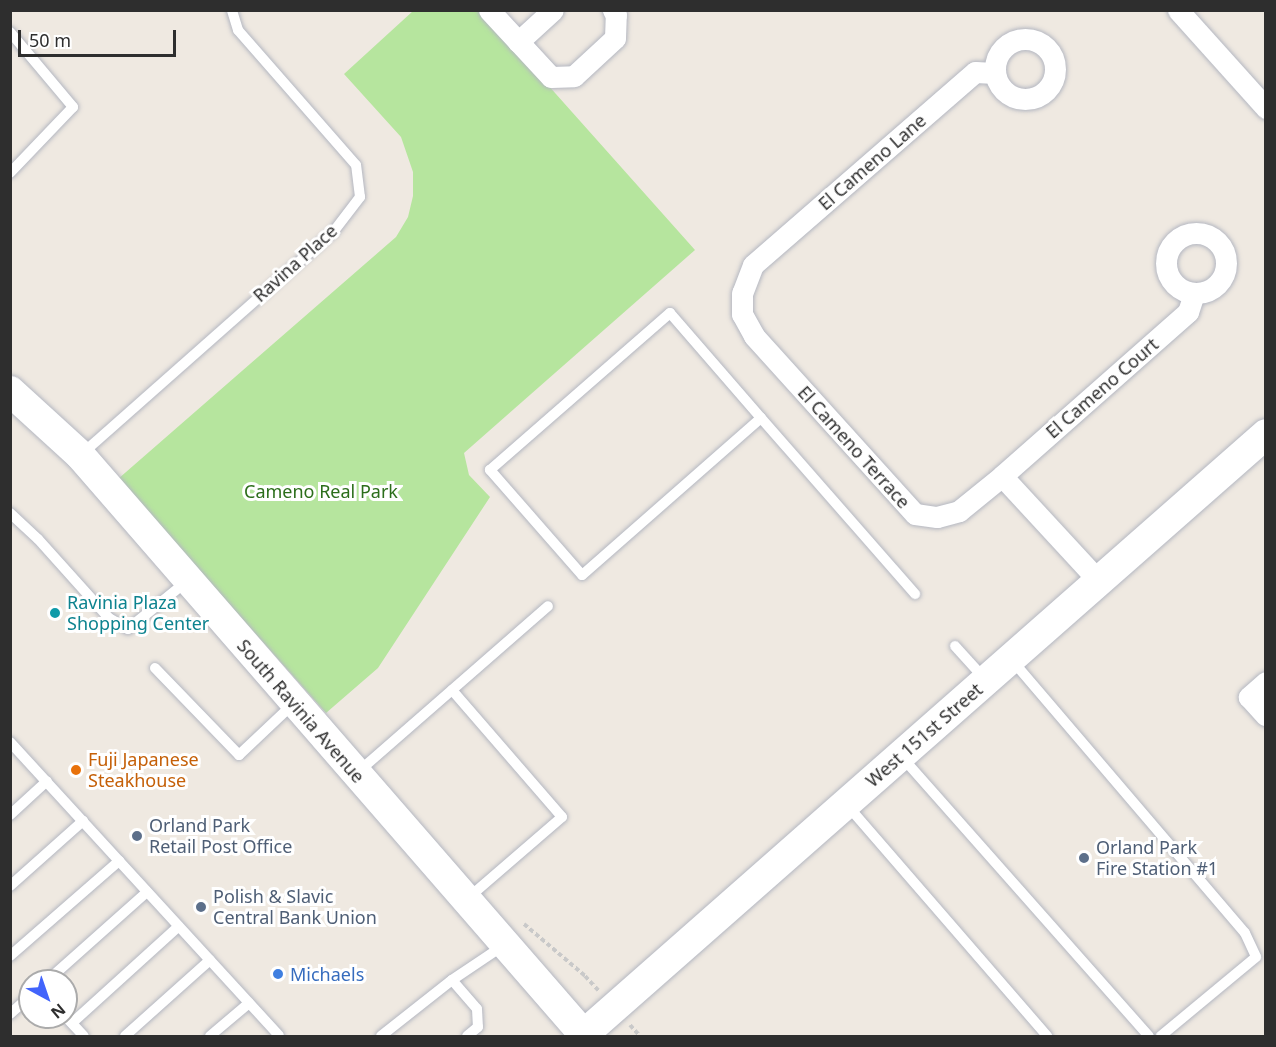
<!DOCTYPE html>
<style>
body{margin:0}
#map{position:relative;width:1276px;height:1047px;overflow:hidden;background:#efe9e1;font-family:"Noto Sans",sans-serif}
div>[style]{position:absolute}
.green>*{inset:0;background:#b6e59e}
.path>*{height:4px;margin-top:-2px;transform-origin:0;background:repeating-linear-gradient(90deg,#c9c9c9 0 4.5px,transparent 0 7.5px)}
.roads{filter:drop-shadow(0 0 2px #b4b7c1) drop-shadow(0 0 2px #b4b7c1)}
.lane>*{height:10px;margin:-5px;padding:0 5px;transform-origin:5px;border-radius:5px;background:#fff}
.street>*{height:21px;margin:-10.5px;padding:0 10.5px;transform-origin:10.5px;border-radius:10.5px;background:#fff}
.street>.ring{margin:-10.5px;padding:0;box-sizing:content-box;background:none;border:21px solid #fff;border-radius:50%}
.secondary>*{height:30px;margin:-15px;padding:0 15px;transform-origin:15px;border-radius:15px;background:#fff}
.dots>*{width:16px;height:16px;translate:-50% -50%;box-sizing:border-box;border:3px solid #fff;border-radius:50%}
span{translate:-50% -50%;white-space:nowrap;text-align:center;line-height:1.15;-webkit-text-stroke:6px #fff;paint-order:stroke}
.street-label{font-size:18px;color:#2e2e2e}
.park-label{font-size:18px;color:#2c6e1b}
.culture-label{font-size:18px;color:#0d838f}
.left{translate:0 -50%;text-align:left}
.food-label{font-size:18px;color:#c56008}
.service-label{font-size:18px;color:#4e5e75}
.shop-label{font-size:18px;color:#366cbe}
.frame{position:absolute;inset:0;border:12px solid #2e2e2e;pointer-events:none}
.north{position:absolute;left:18px;top:969px;width:60px;height:60px;box-sizing:border-box;background:#fff;border:2px solid #ababab;border-radius:50%;rotate:140deg;font-size:16px;font-weight:700;line-height:24px;text-align:center;color:#2e2e2e}
.north::after{content:'';display:block;margin:auto;width:21px;height:27px;background:#4264fb;clip-path:polygon(50% 0,100% 100%,50% 72%,0 100%)}
.scale{position:absolute;left:18px;top:30px;width:158px;height:27px;box-sizing:border-box;border:3px solid #2e2e2e;border-top:0;padding-left:8px;font-size:18px;line-height:21px;white-space:nowrap;color:#2e2e2e;-webkit-text-stroke:4px #fff;paint-order:stroke}
</style>
<div id="map">
<div class="green">
<div style="clip-path:polygon(413px 11px,486px 11px,531px 66px,695px 250px,464px 453px,469px 475px,490px 497px,378px 668px,326px 713px,118px 479px,396px 237px,408px 217px,413px 196px,413px 172px,401px 137px,344px 74px)"></div>
</div>
<div class="path">
<div style="left:524px;top:924px;width:80px;rotate:40.4deg"></div>
<div style="left:585px;top:976px;width:21px;rotate:47deg"></div>
<div style="left:630px;top:1025px;width:15px;rotate:48deg"></div>
</div>
<div class="roads">
<div class="lane">
<div style="left:10px;top:32px;width:98px;rotate:50deg"></div>
<div style="left:73px;top:107px;width:91px;rotate:133.7deg"></div>
<div style="left:761px;top:418px;width:238px;rotate:138.7deg"></div>
<div style="left:582px;top:575px;width:140px;rotate:-131.2deg"></div>
<div style="left:490px;top:470px;width:239px;rotate:-41.1deg"></div>
<div style="left:670px;top:313px;width:139px;rotate:49.1deg"></div>
<div style="left:761px;top:418px;width:234px;rotate:48.8deg"></div>
<div style="left:83px;top:453px;width:335px;rotate:-41.5deg"></div>
<div style="left:334px;top:231px;width:43px;rotate:-52.6deg"></div>
<div style="left:360px;top:197px;width:32px;rotate:-97deg"></div>
<div style="left:356px;top:165px;width:179px;rotate:-131.2deg"></div>
<div style="left:238px;top:30px;width:21px;rotate:-107deg"></div>
<div style="left:10px;top:513px;width:38px;rotate:43deg"></div>
<div style="left:38px;top:539px;width:106px;rotate:48.1deg"></div>
<div style="left:109px;top:618px;width:22px;rotate:30deg"></div>
<div style="left:128px;top:629px;width:76px;rotate:-39.1deg"></div>
<div style="left:955px;top:646px;width:43px;rotate:47.8deg"></div>
<div style="left:1011px;top:659px;width:360px;rotate:49.5deg"></div>
<div style="left:1245px;top:933px;width:26px;rotate:65deg"></div>
<div style="left:1256px;top:957px;width:124px;rotate:140.3deg"></div>
<div style="left:155px;top:668px;width:121px;rotate:46deg"></div>
<div style="left:239px;top:755px;width:76px;rotate:-43.4deg"></div>
<div style="left:452px;top:690px;width:168px;rotate:49.1deg"></div>
<div style="left:562px;top:817px;width:124px;rotate:139.2deg"></div>
<div style="left:10px;top:742px;width:398px;rotate:47.5deg"></div>
<div style="left:901px;top:756px;width:374px;rotate:48.5deg"></div>
<div style="left:358px;top:772px;width:252px;rotate:-41.1deg"></div>
<div style="left:847px;top:805px;width:306px;rotate:49.1deg"></div>
<div style="left:10px;top:815px;width:50px;rotate:-42.6deg"></div>
<div style="left:10px;top:886px;width:98px;rotate:-41.7deg"></div>
<div style="left:10px;top:956px;width:145px;rotate:-41.1deg"></div>
<div style="left:452px;top:980px;width:38px;rotate:49deg"></div>
<div style="left:477px;top:1009px;width:18px;rotate:87deg"></div>
<div style="left:478px;top:1027px;width:14px;rotate:141deg"></div>
<div style="left:47px;top:981px;width:134px;rotate:-41.7deg"></div>
<div style="left:10px;top:1014px;width:27px;rotate:-42deg"></div>
<div style="left:66px;top:1017px;width:26px;rotate:47deg"></div>
<div style="left:72px;top:1023px;width:144px;rotate:-42.2deg"></div>
<div style="left:125px;top:1036px;width:114px;rotate:-41.8deg"></div>
<div style="left:210px;top:1036px;width:51px;rotate:-40.2deg"></div>
<div style="left:381px;top:1036px;width:90px;rotate:-38.3deg"></div>
<div style="left:452px;top:980px;width:63px;rotate:-33.9deg"></div>
</div>
<div class="street">
<div style="left:489px;top:10px;width:91px;rotate:47.2deg"></div>
<div style="left:551px;top:77px;width:23px;rotate:-2deg"></div>
<div style="left:574px;top:76px;width:56px;rotate:-42.8deg"></div>
<div style="left:615px;top:38px;width:23px;rotate:-88deg"></div>
<div style="left:616px;top:15px;width:6px;rotate:-121deg"></div>
<div style="left:1178px;top:10px;width:132px;rotate:48.1deg"></div>
<div class="ring" style="left:995px;top:39px;width:39px;height:39px"></div>
<div style="left:518px;top:42px;width:47px;rotate:-42.4deg"></div>
<div style="left:995px;top:73px;width:20px;rotate:-177deg"></div>
<div style="left:975px;top:72px;width:294px;rotate:139deg"></div>
<div style="left:753px;top:265px;width:30px;rotate:111deg"></div>
<div style="left:742px;top:293px;width:21px;rotate:90deg"></div>
<div style="left:742px;top:314px;width:25px;rotate:61deg"></div>
<div style="left:754px;top:336px;width:240px;rotate:47.9deg"></div>
<div style="left:915px;top:514px;width:22px;rotate:8deg"></div>
<div style="left:937px;top:517px;width:23px;rotate:-15deg"></div>
<div style="left:959px;top:511px;width:55px;rotate:-39.1deg"></div>
<div style="left:1002px;top:476px;width:143px;rotate:47.3deg"></div>
<div class="ring" style="left:1166px;top:233px;width:39px;height:39px"></div>
<div style="left:1002px;top:476px;width:248px;rotate:-41.4deg"></div>
<div style="left:1188px;top:312px;width:19px;rotate:-72deg"></div>
<div style="left:1266px;top:682px;width:23px;rotate:139deg"></div>
<div style="left:1249px;top:697px;width:25px;rotate:48deg"></div>
</div>
<div class="secondary">
<div style="left:10px;top:391px;width:95px;rotate:42.4deg"></div>
<div style="left:80px;top:455px;width:770px;rotate:49deg"></div>
<div style="left:582px;top:1036px;width:911px;rotate:-41.35deg"></div>
</div>
</div>
<div class="dots">
<div style="left:55px;top:613px;background:#0f9aa8"></div>
<div style="left:76px;top:770px;background:#e8710a"></div>
<div style="left:137px;top:836px;background:#5c6f8a"></div>
<div style="left:1084px;top:858px;background:#5c6f8a"></div>
<div style="left:201px;top:907px;background:#5c6f8a"></div>
<div style="left:278px;top:974px;background:#3f7fe0"></div>
</div>
<div class="street-label">
<span style="left:872px;top:162px;rotate:-41deg">El Cameno Lane</span>
<span style="left:295px;top:263px;rotate:-42deg">Ravina Place</span>
<span style="left:1102px;top:388px;rotate:-41deg">El Cameno Court</span>
<span style="left:854px;top:447px;rotate:48deg">El Cameno Terrace</span>
<span style="left:301px;top:711px;rotate:49deg">South Ravinia Avenue</span>
<span style="left:924px;top:735px;rotate:-41deg">West 151st Street</span>
</div>
<div class="park-label">
<span style="left:321px;top:491px">Cameno Real Park</span>
</div>
<div class="culture-label">
<span class="left" style="left:67px;top:613px">Ravinia Plaza<br>Shopping Center</span>
</div>
<div class="food-label">
<span class="left" style="left:88px;top:770px">Fuji Japanese<br>Steakhouse</span>
</div>
<div class="service-label">
<span class="left" style="left:149px;top:836px">Orland Park<br>Retail Post Office</span>
<span class="left" style="left:1096px;top:858px">Orland Park<br>Fire Station #1</span>
<span class="left" style="left:213px;top:907px">Polish &amp; Slavic<br>Central Bank Union</span>
</div>
<div class="shop-label">
<span class="left" style="left:290px;top:974px">Michaels</span>
</div>
<div class="frame"></div>
<div class="north">N</div>
<div class="scale">50 m</div>
</div>
